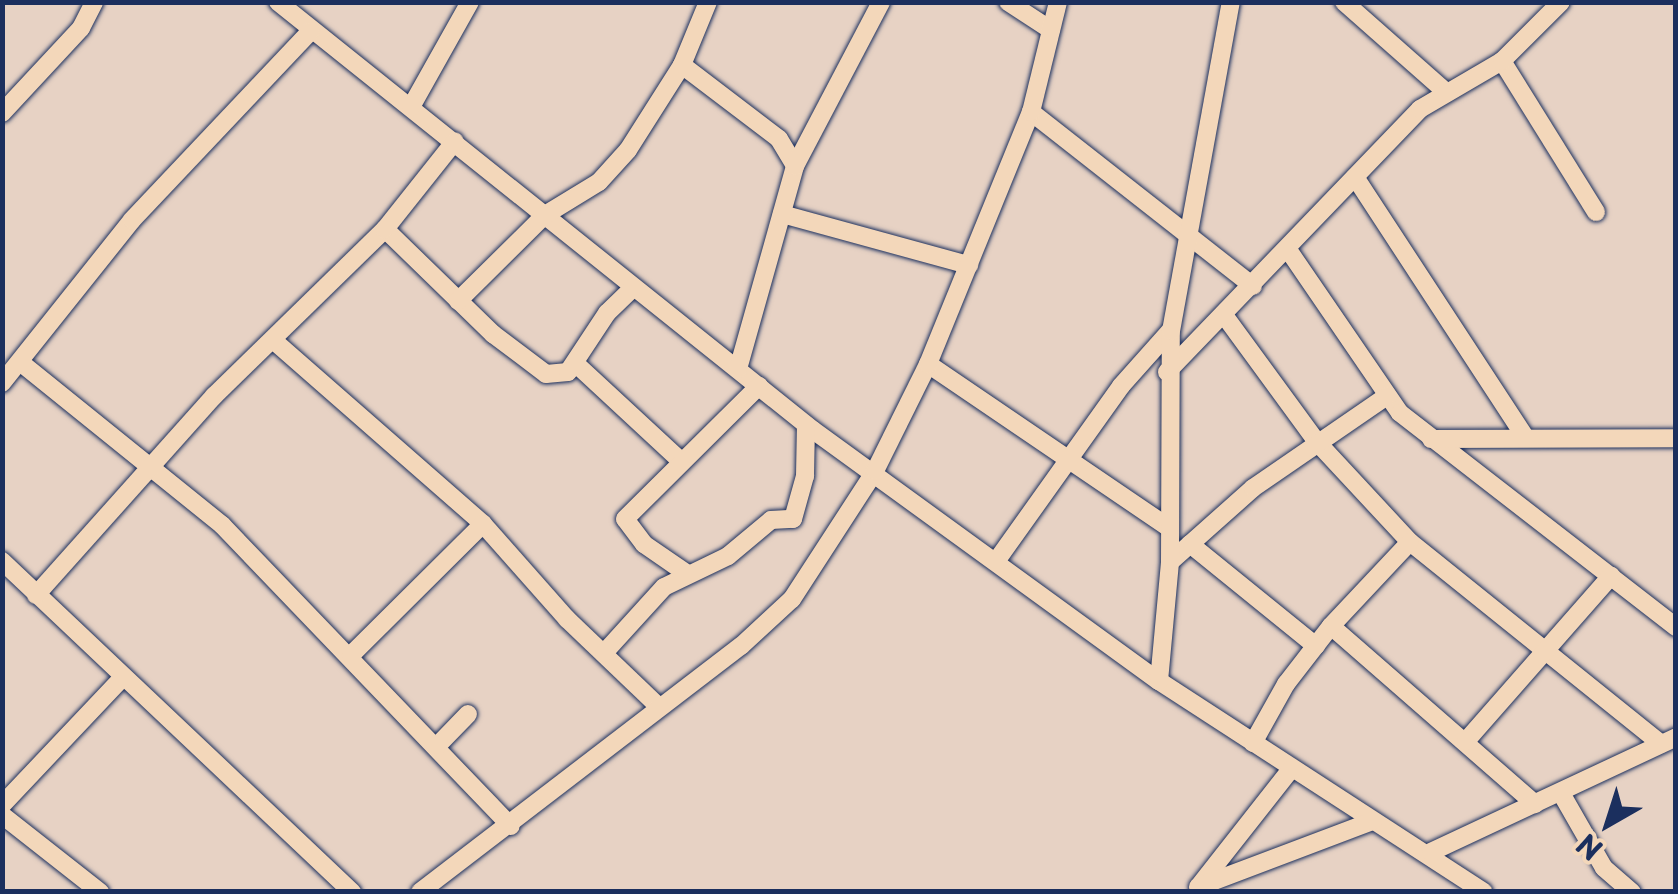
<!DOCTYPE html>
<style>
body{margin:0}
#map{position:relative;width:1678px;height:894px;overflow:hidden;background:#e7d2c4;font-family:"Playpen Sans",sans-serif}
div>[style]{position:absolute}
.roads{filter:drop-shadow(0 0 2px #1b2f5e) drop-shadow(0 0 2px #1b2f5e)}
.minor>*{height:18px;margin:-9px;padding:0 9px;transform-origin:9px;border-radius:9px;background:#f3d7ba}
span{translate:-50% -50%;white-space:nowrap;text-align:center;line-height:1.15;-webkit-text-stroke:9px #f3d7ba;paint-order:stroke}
.frame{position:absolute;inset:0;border:5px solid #1b2f5e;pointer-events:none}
.north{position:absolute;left:1558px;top:774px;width:100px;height:100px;-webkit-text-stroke:8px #f3d7ba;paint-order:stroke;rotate:219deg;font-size:28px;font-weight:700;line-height:40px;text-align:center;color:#1b2f5e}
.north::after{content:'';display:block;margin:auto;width:35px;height:45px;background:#1b2f5e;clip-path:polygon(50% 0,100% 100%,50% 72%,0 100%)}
</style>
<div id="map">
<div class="roads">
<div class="minor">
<div style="left:278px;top:2px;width:685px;rotate:38.66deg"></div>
<div style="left:813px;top:430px;width:427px;rotate:36deg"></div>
<div style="left:1159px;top:681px;width:387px;rotate:33deg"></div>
<div style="left:1008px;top:2px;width:51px;rotate:33.1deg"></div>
<div style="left:1344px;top:2px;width:136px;rotate:41.4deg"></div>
<div style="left:1502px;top:61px;width:178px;rotate:58.1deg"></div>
<div style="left:682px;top:65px;width:122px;rotate:37.3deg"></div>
<div style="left:779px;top:139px;width:31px;rotate:59deg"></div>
<div style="left:411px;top:107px;width:120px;rotate:-60.7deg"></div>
<div style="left:1031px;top:112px;width:282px;rotate:38.1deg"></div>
<div style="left:2px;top:113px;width:116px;rotate:-47.1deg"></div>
<div style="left:81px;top:28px;width:29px;rotate:-63deg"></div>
<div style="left:1355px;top:177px;width:308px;rotate:56.8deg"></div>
<div style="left:782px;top:214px;width:194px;rotate:15.3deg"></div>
<div style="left:385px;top:229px;width:151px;rotate:44.2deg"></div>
<div style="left:493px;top:334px;width:66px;rotate:37deg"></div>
<div style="left:546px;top:374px;width:22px;rotate:-5deg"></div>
<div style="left:568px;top:372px;width:71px;rotate:-56.5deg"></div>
<div style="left:607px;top:313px;width:37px;rotate:-44deg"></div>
<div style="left:1289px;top:251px;width:196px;rotate:55.6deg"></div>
<div style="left:1400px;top:413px;width:349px;rotate:37.8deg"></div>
<div style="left:458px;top:301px;width:122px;rotate:-44.7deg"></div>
<div style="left:545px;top:215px;width:63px;rotate:-31.4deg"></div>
<div style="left:599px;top:182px;width:43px;rotate:-47.8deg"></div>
<div style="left:628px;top:150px;width:101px;rotate:-57.6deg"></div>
<div style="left:682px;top:65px;width:68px;rotate:-67.6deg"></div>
<div style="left:1224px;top:315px;width:157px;rotate:53.8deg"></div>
<div style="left:1317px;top:442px;width:137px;rotate:47.1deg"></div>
<div style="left:1410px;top:542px;width:322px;rotate:38.8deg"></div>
<div style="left:273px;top:340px;width:279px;rotate:41.2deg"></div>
<div style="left:483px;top:524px;width:127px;rotate:48.5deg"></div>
<div style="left:567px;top:619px;width:126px;rotate:43.7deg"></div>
<div style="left:20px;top:362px;width:260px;rotate:38.9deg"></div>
<div style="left:222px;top:525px;width:417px;rotate:46.2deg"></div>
<div style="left:575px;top:363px;width:144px;rotate:42.8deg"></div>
<div style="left:928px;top:364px;width:290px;rotate:34.2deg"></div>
<div style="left:738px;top:369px;width:211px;rotate:-74.3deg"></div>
<div style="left:795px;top:166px;width:185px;rotate:-62.3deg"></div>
<div style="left:1167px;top:372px;width:365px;rotate:-46.1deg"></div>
<div style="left:1420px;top:109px;width:95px;rotate:-30.3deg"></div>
<div style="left:1502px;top:61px;width:83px;rotate:-45deg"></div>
<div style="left:2px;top:383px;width:208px;rotate:-51.4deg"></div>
<div style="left:132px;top:220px;width:260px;rotate:-46.6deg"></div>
<div style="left:1431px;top:439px;width:245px;rotate:-0.2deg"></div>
<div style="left:1190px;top:544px;width:162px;rotate:39deg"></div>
<div style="left:997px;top:560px;width:214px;rotate:-54.5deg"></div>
<div style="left:1121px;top:386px;width:74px;rotate:-48.3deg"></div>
<div style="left:2px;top:561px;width:482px;rotate:43.4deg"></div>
<div style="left:1170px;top:562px;width:111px;rotate:-41.7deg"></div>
<div style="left:1253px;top:488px;width:163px;rotate:-34.5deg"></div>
<div style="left:686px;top:573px;width:51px;rotate:-145.4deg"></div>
<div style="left:644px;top:544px;width:31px;rotate:-127deg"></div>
<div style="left:625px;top:519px;width:189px;rotate:-44.8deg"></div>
<div style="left:36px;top:595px;width:267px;rotate:-48.2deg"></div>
<div style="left:214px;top:396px;width:239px;rotate:-44.3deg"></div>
<div style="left:385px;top:229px;width:112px;rotate:-51.5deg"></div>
<div style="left:1331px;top:626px;width:271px;rotate:41.1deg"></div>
<div style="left:604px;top:653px;width:89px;rotate:-47.7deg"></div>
<div style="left:664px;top:587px;width:71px;rotate:-25.8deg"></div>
<div style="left:728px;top:556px;width:56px;rotate:-39.9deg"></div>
<div style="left:771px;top:520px;width:22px;rotate:-3deg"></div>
<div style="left:793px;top:519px;width:45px;rotate:-74.4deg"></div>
<div style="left:805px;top:476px;width:51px;rotate:-88.9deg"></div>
<div style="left:351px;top:655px;width:186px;rotate:-44.8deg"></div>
<div style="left:1159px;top:681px;width:120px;rotate:-84.7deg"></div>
<div style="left:1170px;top:562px;width:231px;rotate:-89.8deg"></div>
<div style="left:1171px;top:331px;width:334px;rotate:-79.7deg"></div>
<div style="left:1466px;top:741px;width:220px;rotate:-48.7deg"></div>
<div style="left:1253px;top:743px;width:68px;rotate:-60.8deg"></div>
<div style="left:1286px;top:684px;width:73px;rotate:-52.2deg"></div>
<div style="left:1331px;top:626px;width:115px;rotate:-46.8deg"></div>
<div style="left:438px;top:745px;width:43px;rotate:-45.9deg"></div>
<div style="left:1561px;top:793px;width:86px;rotate:60.2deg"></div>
<div style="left:1604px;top:868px;width:37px;rotate:41deg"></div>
<div style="left:2px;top:805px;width:175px;rotate:-46.6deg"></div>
<div style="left:2px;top:815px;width:125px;rotate:38.2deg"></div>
<div style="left:1431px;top:852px;width:271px;rotate:-25.1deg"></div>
<div style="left:1199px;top:886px;width:150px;rotate:-51.8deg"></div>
<div style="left:1198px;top:887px;width:187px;rotate:-20.7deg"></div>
<div style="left:420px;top:892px;width:404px;rotate:-37.5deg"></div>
<div style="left:741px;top:646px;width:69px;rotate:-42.7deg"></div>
<div style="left:792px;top:599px;width:153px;rotate:-57deg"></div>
<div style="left:875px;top:471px;width:119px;rotate:-63.6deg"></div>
<div style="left:928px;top:364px;width:272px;rotate:-67.8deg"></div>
<div style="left:1031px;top:112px;width:113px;rotate:-76.2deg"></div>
</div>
</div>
<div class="frame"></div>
<div class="north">N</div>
</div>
